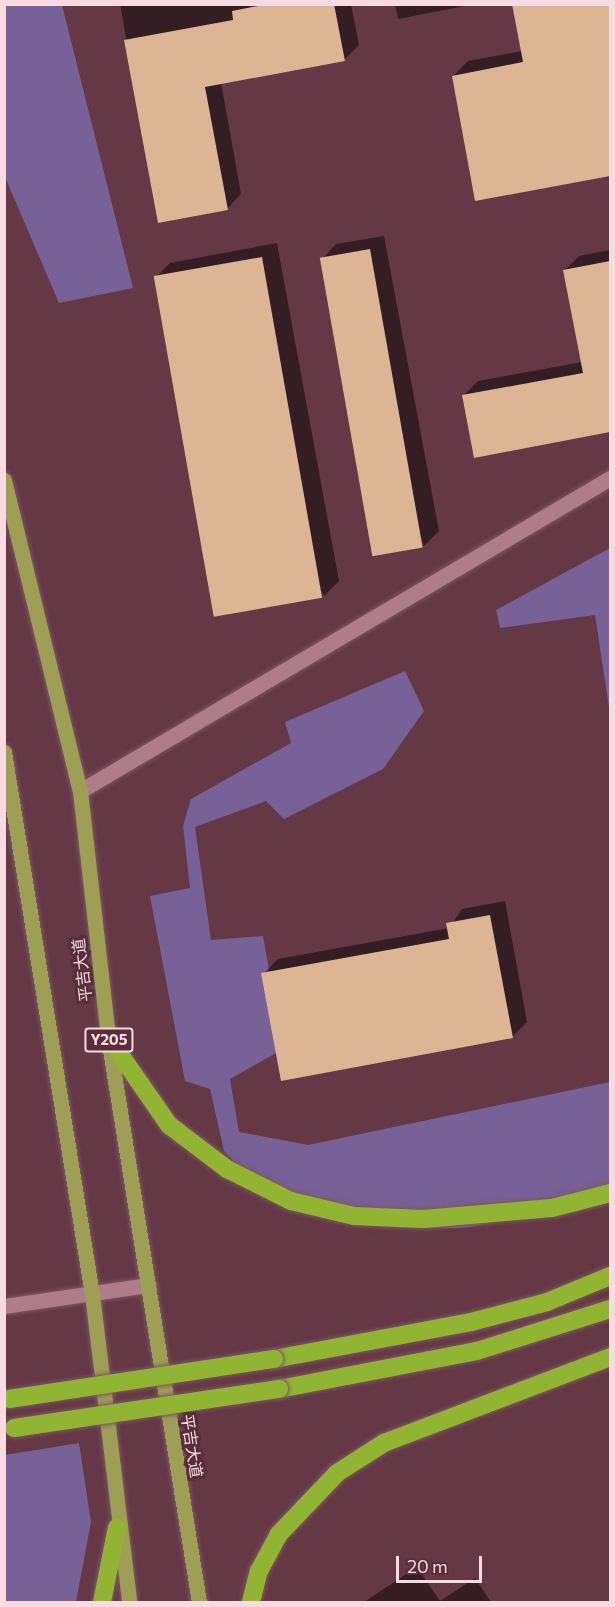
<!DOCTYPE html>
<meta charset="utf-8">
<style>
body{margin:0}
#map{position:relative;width:615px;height:1607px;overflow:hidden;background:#643844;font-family:Commissioner,"Noto Sans SC",sans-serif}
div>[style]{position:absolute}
.green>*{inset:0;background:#786196}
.shadow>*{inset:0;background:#0007}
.building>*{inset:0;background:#dcb694;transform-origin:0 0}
.roads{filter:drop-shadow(0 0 2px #7c5761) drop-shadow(0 0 2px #7c5761)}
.minor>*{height:15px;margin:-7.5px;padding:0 7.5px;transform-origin:7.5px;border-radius:7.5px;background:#af7d89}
.major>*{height:15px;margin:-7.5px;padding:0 7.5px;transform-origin:7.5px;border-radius:7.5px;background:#9e9e55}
.highway>*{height:18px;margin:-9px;padding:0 9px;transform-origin:9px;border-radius:9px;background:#92b433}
.bridges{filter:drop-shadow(0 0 2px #7c5761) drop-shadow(0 0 2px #7c5761)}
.highway-bridge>*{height:18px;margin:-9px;padding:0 9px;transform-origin:9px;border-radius:9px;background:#92b433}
span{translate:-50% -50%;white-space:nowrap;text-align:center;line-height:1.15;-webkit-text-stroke:6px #592e3a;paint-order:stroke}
.shield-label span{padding:2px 4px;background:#592e3a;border:2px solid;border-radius:4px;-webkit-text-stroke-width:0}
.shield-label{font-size:15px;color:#f7dbe1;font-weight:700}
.street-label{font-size:16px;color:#f7dbe1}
.frame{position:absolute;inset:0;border:6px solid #f7dbe1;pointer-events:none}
.scale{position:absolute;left:396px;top:1556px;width:86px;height:27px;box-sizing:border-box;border:3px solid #f7dbe1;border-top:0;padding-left:8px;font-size:18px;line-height:21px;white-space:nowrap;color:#f7dbe1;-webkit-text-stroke:4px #592e3a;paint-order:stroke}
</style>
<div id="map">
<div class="green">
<div style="clip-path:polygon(5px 4px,62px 5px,133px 288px,59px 303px,5px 177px)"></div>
<div style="clip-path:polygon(610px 548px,610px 714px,595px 615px,500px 628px,496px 610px)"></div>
<div style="clip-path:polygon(405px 671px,424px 711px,383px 769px,284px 819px,266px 801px,195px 827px,211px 940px,263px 936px,283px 1049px,230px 1079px,239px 1132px,308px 1145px,610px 1082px,610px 1202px,462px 1228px,398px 1228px,336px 1218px,248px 1176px,224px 1151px,210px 1089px,185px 1081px,150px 896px,190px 888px,183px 826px,191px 799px,291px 743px,285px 722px)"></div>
<div style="clip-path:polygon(79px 1443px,91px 1522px,76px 1602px,5px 1602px,5px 1455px)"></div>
</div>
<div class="shadow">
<div style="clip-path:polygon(120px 4px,351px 4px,359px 45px,344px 60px,221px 82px,241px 194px,227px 209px,159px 221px)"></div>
<div style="clip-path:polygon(395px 4px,475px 4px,398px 19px)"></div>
<div style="clip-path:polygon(514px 4px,610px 4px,610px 174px,476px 199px,453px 76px,468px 61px,522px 51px)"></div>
<div style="clip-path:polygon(384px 236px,439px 531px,424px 546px,322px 259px,336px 244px)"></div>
<div style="clip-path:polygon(277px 243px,339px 581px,324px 596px,156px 277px,170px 263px)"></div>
<div style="clip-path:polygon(610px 250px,610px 431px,475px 456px,464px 395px,478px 381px,582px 362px,565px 270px,579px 256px)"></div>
<div style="clip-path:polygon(505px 901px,527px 1022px,512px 1037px,263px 974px,278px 959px,449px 928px,462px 909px)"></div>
<div style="clip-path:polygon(417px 1567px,440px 1601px,475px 1578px,491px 1602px,364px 1602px)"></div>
</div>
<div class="building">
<div style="clip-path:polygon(268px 4px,334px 4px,345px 61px,205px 87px,228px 210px,158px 223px,124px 40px,233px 20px,232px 11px)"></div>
<div style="clip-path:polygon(512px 4px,610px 4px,610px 176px,475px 201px,452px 76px,523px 62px)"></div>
<div style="left:370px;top:249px;width:303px;height:51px;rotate:80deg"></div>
<div style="left:262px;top:257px;width:346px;height:110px;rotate:80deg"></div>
<div style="clip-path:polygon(610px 261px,610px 432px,474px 458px,462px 395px,583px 373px,563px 270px)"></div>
<div style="clip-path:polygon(490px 915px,513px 1038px,281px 1081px,261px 973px,449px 939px,446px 923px)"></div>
</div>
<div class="roads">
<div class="minor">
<div style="left:80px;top:791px;width:616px;rotate:-30.56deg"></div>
<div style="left:4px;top:1306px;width:146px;rotate:-8.3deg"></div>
</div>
<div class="major">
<div style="left:4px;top:480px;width:320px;rotate:76.3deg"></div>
<div style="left:80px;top:791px;width:248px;rotate:83.5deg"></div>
<div style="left:108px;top:1037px;width:572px;rotate:80.85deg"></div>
<div style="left:4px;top:752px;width:549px;rotate:80.78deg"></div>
<div style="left:92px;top:1294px;width:310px;rotate:83.1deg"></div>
</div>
<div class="highway">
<div style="left:108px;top:1037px;width:107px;rotate:55.3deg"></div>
<div style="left:169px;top:1125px;width:73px;rotate:37.2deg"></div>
<div style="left:227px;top:1169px;width:72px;rotate:26.6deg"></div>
<div style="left:291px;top:1201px;width:65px;rotate:13.4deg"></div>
<div style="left:354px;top:1216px;width:69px;rotate:2.5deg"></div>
<div style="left:423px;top:1219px;width:129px;rotate:-4.9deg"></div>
<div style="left:552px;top:1208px;width:60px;rotate:-14.5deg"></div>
<div style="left:274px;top:1359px;width:200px;rotate:-10.6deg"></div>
<div style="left:471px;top:1322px;width:79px;rotate:-14.7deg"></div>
<div style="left:547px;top:1302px;width:68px;rotate:-22.4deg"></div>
<div style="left:279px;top:1389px;width:202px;rotate:-10.9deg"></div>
<div style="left:477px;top:1351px;width:139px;rotate:-17.5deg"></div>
<div style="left:102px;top:1602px;width:76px;rotate:-78.7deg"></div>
<div style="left:251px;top:1602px;width:32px;rotate:-76deg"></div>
<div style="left:259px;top:1571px;width:42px;rotate:-61.6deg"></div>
<div style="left:279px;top:1534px;width:84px;rotate:-46.4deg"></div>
<div style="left:337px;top:1473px;width:56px;rotate:-32.6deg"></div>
<div style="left:384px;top:1443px;width:242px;rotate:-20.8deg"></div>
</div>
</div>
<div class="bridges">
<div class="highway-bridge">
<div style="left:9px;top:1399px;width:268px;rotate:-8.6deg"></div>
<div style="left:14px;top:1428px;width:268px;rotate:-8.4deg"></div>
</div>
</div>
<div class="shield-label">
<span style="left:109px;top:1040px">Y205</span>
</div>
<div class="street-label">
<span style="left:82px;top:970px;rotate:-97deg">平吉大道</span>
<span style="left:192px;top:1446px;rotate:81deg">平吉大道</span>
</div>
<div class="frame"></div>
<div class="scale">20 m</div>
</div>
